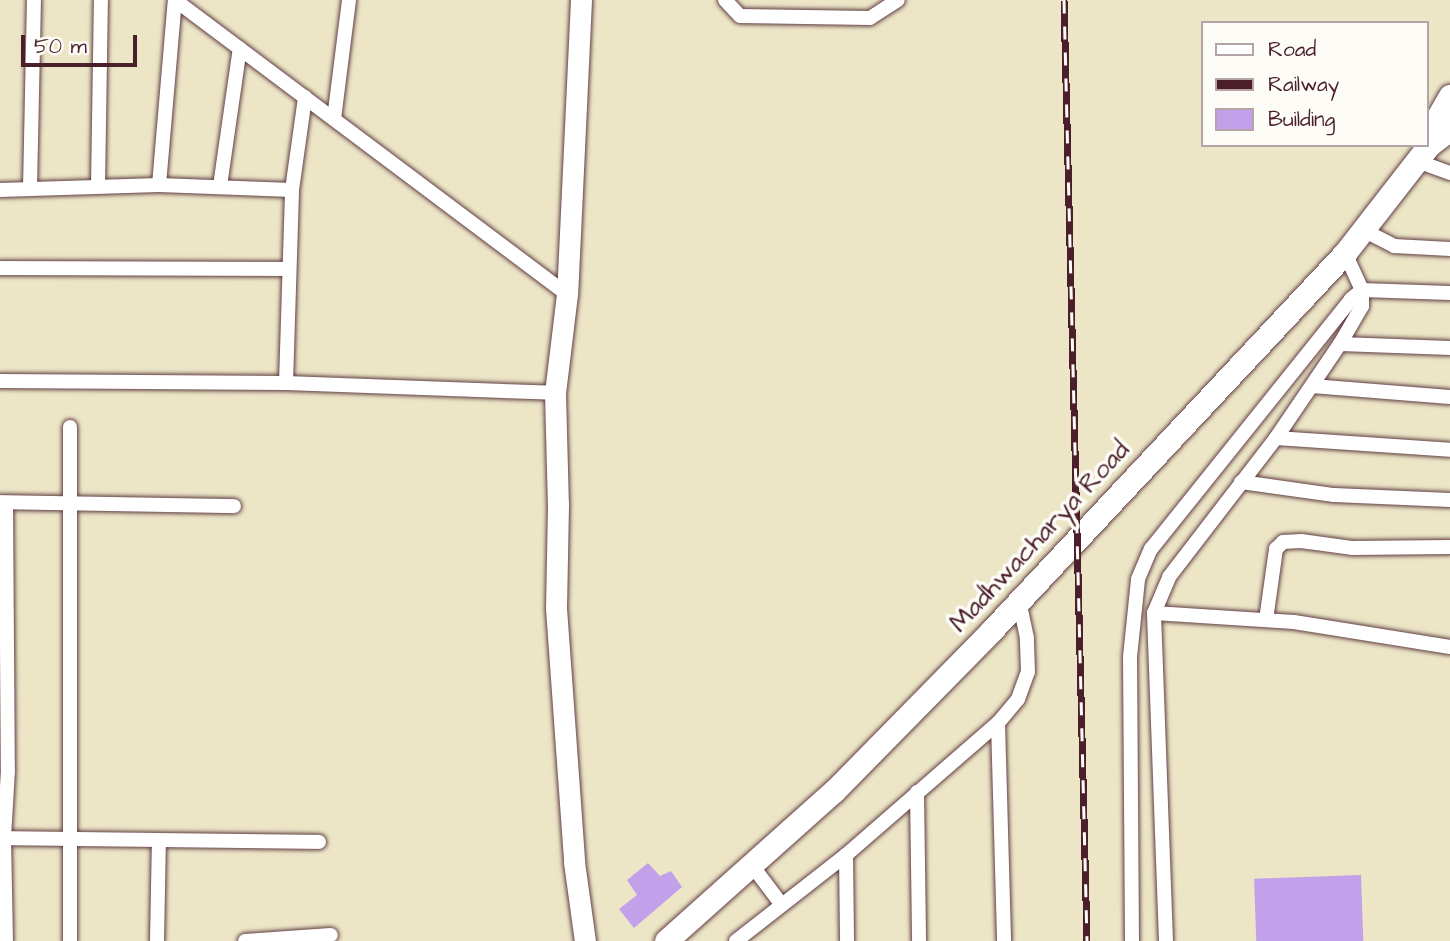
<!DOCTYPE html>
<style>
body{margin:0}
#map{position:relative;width:1450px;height:941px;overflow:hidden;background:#ece6c7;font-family:"Architects Daughter",sans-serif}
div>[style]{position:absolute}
.building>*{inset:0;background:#c2a1ea;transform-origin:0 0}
.roads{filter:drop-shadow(0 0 2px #623d42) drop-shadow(0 0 2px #623d42)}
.street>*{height:14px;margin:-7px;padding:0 7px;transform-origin:7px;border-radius:7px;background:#fff}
.secondary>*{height:21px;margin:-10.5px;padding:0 10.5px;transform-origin:10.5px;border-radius:10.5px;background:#fff}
.primary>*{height:23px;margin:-11.5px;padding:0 11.5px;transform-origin:11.5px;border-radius:11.5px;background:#fff}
.rail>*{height:7px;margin-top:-3.5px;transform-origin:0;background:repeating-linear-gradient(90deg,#fdfcf7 0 13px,#4a1f2b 0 26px);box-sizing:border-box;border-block:2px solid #4a1f2b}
span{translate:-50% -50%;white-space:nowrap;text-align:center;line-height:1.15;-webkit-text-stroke:7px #fdfcf7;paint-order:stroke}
.street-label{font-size:26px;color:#4a1f2b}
.legend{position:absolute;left:1201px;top:21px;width:228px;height:126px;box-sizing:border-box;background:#fdfcf7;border:2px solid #b5a4a5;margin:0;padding:9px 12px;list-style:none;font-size:21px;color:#4a1f2b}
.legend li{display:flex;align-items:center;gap:14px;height:35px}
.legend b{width:35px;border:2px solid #b5a4a5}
.scale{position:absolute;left:21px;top:35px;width:116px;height:32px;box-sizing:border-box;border:4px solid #4a1f2b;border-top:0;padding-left:9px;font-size:21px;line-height:24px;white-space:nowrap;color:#4a1f2b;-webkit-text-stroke:5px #fdfcf7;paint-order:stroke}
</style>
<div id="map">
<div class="building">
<div style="clip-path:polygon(648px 863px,660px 876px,671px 871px,682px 887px,634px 928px,619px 909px,637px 895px,627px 880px)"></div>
<div style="left:1361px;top:875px;width:66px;height:107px;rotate:88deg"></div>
</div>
<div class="roads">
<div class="street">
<div style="left:175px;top:0;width:490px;rotate:36.9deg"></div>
<div style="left:725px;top:0;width:22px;rotate:47deg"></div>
<div style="left:740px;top:16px;width:130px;rotate:0.9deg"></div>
<div style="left:870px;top:18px;width:33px;rotate:-33deg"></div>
<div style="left:334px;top:119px;width:120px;rotate:-82.8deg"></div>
<div style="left:1417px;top:161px;width:35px;rotate:20deg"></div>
<div style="left:159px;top:185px;width:186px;rotate:-85.1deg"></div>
<div style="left:98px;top:186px;width:186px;rotate:-89.1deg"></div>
<div style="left:220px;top:186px;width:139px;rotate:-81.8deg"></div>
<div style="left:30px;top:189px;width:189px;rotate:-88.8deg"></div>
<div style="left:0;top:190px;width:159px;rotate:-1.8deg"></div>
<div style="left:159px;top:185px;width:133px;rotate:2.2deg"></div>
<div style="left:1365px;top:231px;width:33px;rotate:27deg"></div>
<div style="left:1394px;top:246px;width:56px;rotate:3.1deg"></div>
<div style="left:0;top:268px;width:289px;rotate:0.2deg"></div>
<div style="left:1340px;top:344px;width:110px;rotate:2.1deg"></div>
<div style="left:0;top:381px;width:286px;rotate:0.4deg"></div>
<div style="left:286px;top:383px;width:269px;rotate:2.1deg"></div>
<div style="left:286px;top:383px;width:193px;rotate:-88.2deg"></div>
<div style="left:292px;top:190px;width:94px;rotate:-82deg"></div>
<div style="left:1312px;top:386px;width:138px;rotate:4.6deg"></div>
<div style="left:1276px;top:438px;width:174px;rotate:3.9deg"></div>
<div style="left:1241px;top:482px;width:94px;rotate:8deg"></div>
<div style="left:1334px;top:495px;width:116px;rotate:2.5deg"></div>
<div style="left:0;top:502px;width:234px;rotate:1deg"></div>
<div style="left:6px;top:503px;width:267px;rotate:89.6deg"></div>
<div style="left:8px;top:770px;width:68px;rotate:93.4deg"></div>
<div style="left:4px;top:838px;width:103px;rotate:88.9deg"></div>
<div style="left:1154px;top:613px;width:140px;rotate:3.7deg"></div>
<div style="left:1294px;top:622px;width:158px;rotate:9.1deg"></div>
<div style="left:1266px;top:620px;width:72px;rotate:-82deg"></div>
<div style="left:1276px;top:549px;width:10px;rotate:-45deg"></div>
<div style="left:1283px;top:542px;width:18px;rotate:-3deg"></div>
<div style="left:1301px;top:541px;width:51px;rotate:7.8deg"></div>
<div style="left:1352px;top:548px;width:98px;rotate:-0.6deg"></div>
<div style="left:998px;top:723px;width:218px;rotate:88.4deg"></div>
<div style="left:917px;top:792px;width:149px;rotate:89.2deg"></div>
<div style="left:0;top:838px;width:319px;rotate:0.7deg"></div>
<div style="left:846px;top:855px;width:86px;rotate:89.3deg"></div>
<div style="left:751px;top:864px;width:51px;rotate:52.9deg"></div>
<div style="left:70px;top:941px;width:514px;rotate:-90deg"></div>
<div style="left:157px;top:941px;width:101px;rotate:-88.9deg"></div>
<div style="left:245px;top:941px;width:86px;rotate:-4deg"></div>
<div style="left:736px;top:941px;width:140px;rotate:-38deg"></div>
<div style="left:846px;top:855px;width:201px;rotate:-41deg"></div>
<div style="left:998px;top:723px;width:31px;rotate:-50deg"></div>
<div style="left:1018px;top:699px;width:29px;rotate:-70deg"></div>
<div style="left:1028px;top:672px;width:34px;rotate:-92deg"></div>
<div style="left:1027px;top:638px;width:38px;rotate:-102deg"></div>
<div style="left:1132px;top:941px;width:284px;rotate:-90.4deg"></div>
<div style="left:1130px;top:657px;width:78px;rotate:-84.1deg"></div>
<div style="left:1138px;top:579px;width:33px;rotate:-67deg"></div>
<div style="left:1151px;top:549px;width:320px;rotate:-51.3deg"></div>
<div style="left:1351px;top:299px;width:14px;rotate:-39deg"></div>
<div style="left:1362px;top:290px;width:88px;rotate:2deg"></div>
<div style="left:1166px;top:941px;width:328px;rotate:-92.1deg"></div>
<div style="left:1154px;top:613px;width:39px;rotate:-67deg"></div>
<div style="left:1169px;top:577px;width:175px;rotate:-52.4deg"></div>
<div style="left:1276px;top:438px;width:114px;rotate:-55.8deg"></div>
<div style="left:1340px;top:344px;width:44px;rotate:-59.9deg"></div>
<div style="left:1362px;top:306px;width:16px;rotate:-90deg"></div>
<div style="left:1362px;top:290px;width:41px;rotate:-114.7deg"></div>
</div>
<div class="secondary">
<div style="left:581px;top:0;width:294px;rotate:92.7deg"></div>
<div style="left:567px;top:294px;width:100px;rotate:96.9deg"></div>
<div style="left:555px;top:393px;width:112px;rotate:88.5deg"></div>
<div style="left:558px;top:505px;width:103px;rotate:91.1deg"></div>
<div style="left:556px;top:608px;width:255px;rotate:85.9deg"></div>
<div style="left:574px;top:862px;width:80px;rotate:82.1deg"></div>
</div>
<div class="primary">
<div style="left:1429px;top:145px;width:18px;rotate:-81deg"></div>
<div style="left:1432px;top:127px;width:36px;rotate:-60deg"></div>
<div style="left:666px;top:941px;width:225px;rotate:-41.8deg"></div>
<div style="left:834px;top:791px;width:226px;rotate:-45.5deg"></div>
<div style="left:992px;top:630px;width:516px;rotate:-46.88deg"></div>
<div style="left:1345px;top:253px;width:137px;rotate:-52.1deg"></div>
<div style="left:1429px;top:145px;width:26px;rotate:-37deg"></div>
</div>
</div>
<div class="rail">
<div style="left:1064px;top:0;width:941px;rotate:88.6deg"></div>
</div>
<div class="street-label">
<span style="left:1040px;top:537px;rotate:-47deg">Madhwacharya Road</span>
</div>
<ul class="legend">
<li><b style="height:9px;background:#fff"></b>Road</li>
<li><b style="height:9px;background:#4a1f2b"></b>Railway</li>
<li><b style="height:19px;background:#c2a1ea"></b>Building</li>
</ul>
<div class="scale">50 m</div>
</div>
